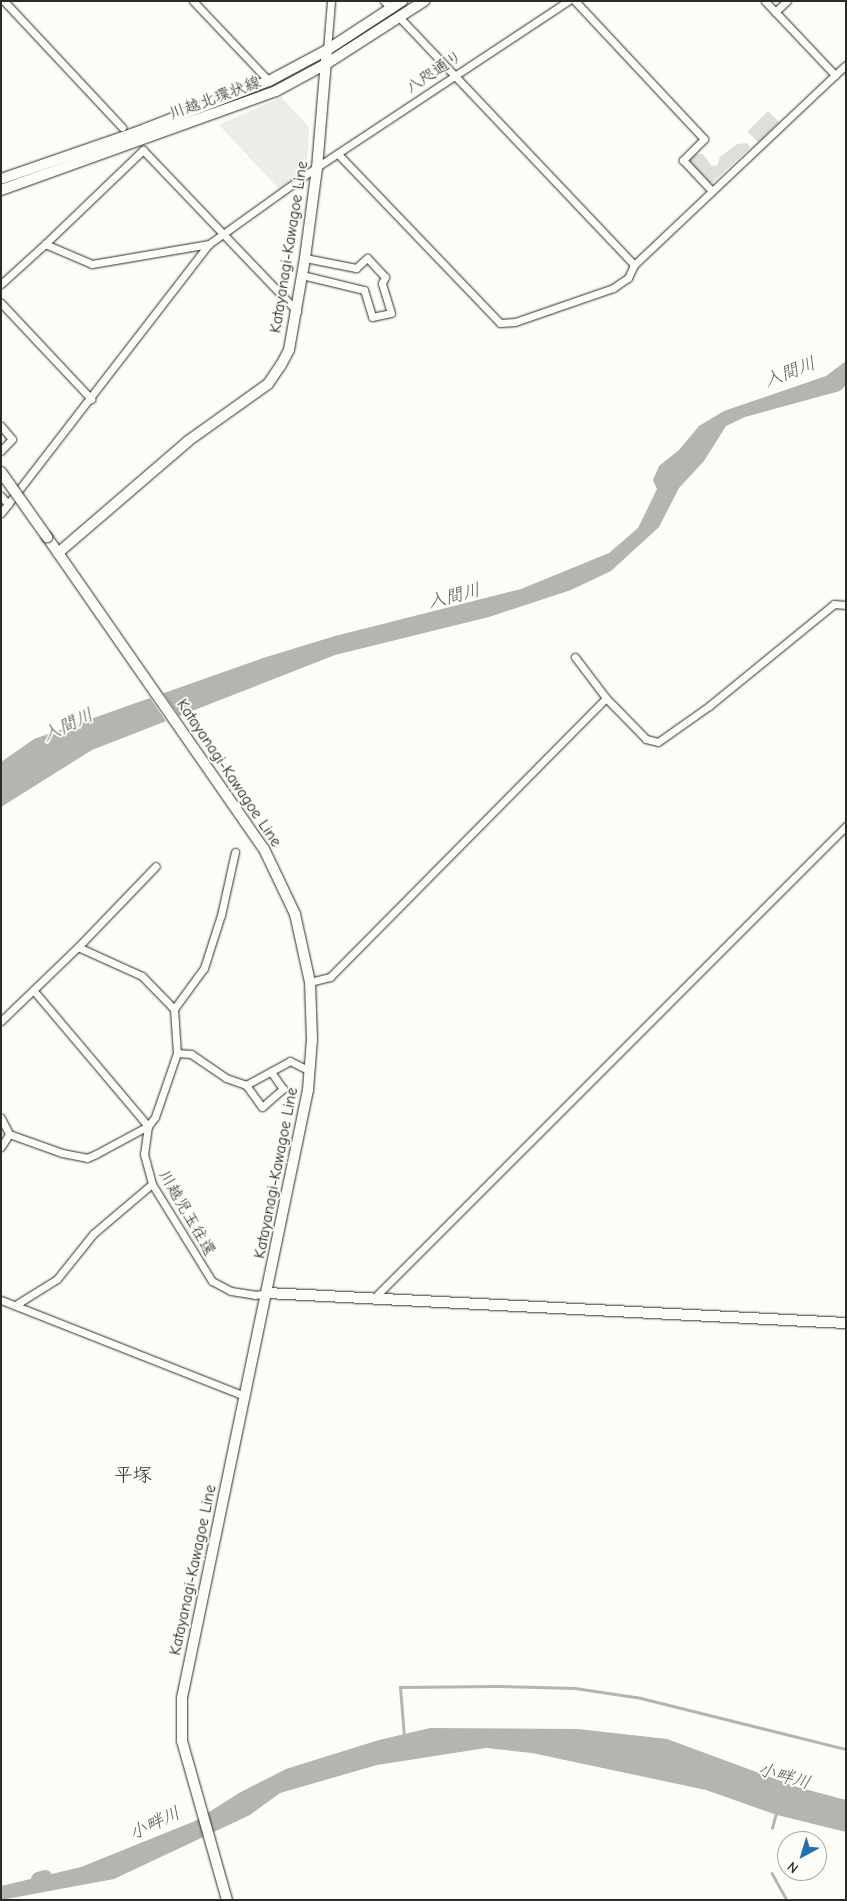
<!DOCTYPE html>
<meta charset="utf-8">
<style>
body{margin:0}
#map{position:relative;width:847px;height:1901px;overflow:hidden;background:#fdfcf7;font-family:"Comic Neue","Klee One",sans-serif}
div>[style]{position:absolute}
.built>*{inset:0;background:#edece8}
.green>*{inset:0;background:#dfdeda;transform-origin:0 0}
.water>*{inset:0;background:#b5b4b1}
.pier>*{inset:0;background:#fdfcf7}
.stream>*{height:2.5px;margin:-1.25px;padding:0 1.25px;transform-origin:1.25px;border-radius:1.25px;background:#b5b4b1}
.river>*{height:15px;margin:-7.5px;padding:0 7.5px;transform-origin:7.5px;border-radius:7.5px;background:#b5b4b1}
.roads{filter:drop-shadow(0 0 1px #2b2b2b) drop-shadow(0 0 1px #2b2b2b)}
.street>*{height:7px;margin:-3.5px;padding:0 3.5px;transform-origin:3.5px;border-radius:3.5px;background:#fdfcf7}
.secondary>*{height:10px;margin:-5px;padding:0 5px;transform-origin:5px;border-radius:5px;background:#fdfcf7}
.bridges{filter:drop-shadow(0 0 1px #2b2b2b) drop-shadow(0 0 1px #2b2b2b)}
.secondary-bridge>*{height:10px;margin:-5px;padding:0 5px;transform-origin:5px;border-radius:5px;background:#fdfcf7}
span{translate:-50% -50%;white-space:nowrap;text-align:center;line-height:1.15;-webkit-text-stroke:4px #fdfcf7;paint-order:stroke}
.street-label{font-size:16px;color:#2b2b2b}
.water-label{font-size:18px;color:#5b5b5a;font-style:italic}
.quarter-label{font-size:19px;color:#2b2b2b}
.frame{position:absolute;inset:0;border:2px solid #2b2b2b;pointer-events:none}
.north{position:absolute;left:777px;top:1831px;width:50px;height:50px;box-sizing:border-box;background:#fdfcf7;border:1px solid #a9a8a5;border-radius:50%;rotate:219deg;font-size:14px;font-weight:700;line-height:20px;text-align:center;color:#2b2b2b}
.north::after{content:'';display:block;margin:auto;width:18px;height:22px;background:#1f6fb2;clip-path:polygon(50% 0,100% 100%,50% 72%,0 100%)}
</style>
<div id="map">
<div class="built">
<div style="clip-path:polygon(281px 97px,309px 127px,307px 169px,279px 189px,219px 125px)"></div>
</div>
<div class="green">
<div style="left:768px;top:111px;width:16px;height:29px;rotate:45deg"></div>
<div style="clip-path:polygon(737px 144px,747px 143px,750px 148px,712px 183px,709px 183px,688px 161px,694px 154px,703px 154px,711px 165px,717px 166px,720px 157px)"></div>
</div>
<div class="water">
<div style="clip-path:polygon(846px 361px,846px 385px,840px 391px,745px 417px,726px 426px,704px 461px,679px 488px,659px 527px,611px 571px,571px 590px,489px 617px,335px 655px,92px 750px,1px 807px,1px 762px,34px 739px,263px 658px,335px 636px,521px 589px,609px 553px,638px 528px,657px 489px,653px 480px,659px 466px,679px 450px,699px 426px,724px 411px,826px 376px)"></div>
<div style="clip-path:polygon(430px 1728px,578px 1729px,667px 1739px,797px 1787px,846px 1800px,846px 1832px,777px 1815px,706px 1790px,532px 1753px,486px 1748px,377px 1765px,280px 1793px,250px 1815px,114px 1879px,1px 1900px,1px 1886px,81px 1867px,195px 1821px,239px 1793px,286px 1769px,379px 1740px)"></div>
</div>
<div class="pier">
<div style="clip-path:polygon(161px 690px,181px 718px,167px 723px,148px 695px)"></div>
</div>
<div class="stream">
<div style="left:404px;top:1737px;width:50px;rotate:-94.6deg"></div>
<div style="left:400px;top:1687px;width:96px;rotate:-0.6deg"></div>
<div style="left:496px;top:1686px;width:79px;rotate:1.5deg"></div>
<div style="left:575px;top:1688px;width:67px;rotate:8.6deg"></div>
<div style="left:641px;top:1698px;width:211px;rotate:14deg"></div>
<div style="left:772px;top:1828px;width:16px;rotate:-75deg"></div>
<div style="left:772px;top:1873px;width:31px;rotate:61deg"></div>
</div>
<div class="river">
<div style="left:38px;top:1879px;width:7px;rotate:-16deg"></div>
</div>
<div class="roads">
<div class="street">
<div style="left:4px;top:1px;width:173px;rotate:46.9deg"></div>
<div style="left:193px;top:1px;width:110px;rotate:46.5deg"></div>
<div style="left:384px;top:1px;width:11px;rotate:45deg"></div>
<div style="left:575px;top:1px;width:189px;rotate:46.9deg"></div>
<div style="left:704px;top:139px;width:30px;rotate:135deg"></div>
<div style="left:683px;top:160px;width:41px;rotate:47deg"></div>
<div style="left:765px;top:1px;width:102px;rotate:46.6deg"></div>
<div style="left:835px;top:75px;width:15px;rotate:-42deg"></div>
<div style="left:775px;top:12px;width:16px;rotate:-43deg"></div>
<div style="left:400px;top:18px;width:340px;rotate:46.5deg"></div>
<div style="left:634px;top:265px;width:277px;rotate:-43.4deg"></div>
<div style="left:327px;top:50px;width:49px;rotate:-85.3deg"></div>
<div style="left:338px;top:154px;width:234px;rotate:46.2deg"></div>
<div style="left:500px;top:323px;width:15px;rotate:-4deg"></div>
<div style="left:515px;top:322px;width:104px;rotate:-19.1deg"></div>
<div style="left:613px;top:288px;width:18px;rotate:-34deg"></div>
<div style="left:628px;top:278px;width:14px;rotate:-65deg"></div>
<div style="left:45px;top:244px;width:136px;rotate:-43.8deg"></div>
<div style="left:143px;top:150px;width:223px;rotate:46.3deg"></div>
<div style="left:302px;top:275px;width:64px;rotate:13.6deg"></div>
<div style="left:364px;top:290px;width:28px;rotate:73deg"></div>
<div style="left:372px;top:317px;width:19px;rotate:-12deg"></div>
<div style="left:391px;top:313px;width:31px;rotate:-107deg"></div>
<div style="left:382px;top:283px;width:7px;rotate:-63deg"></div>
<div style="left:385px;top:277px;width:26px;rotate:-133deg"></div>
<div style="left:367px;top:258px;width:15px;rotate:138deg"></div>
<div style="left:356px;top:268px;width:52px;rotate:-168.9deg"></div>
<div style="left:1px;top:284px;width:59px;rotate:-42.3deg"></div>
<div style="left:45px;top:244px;width:51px;rotate:23.1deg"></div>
<div style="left:92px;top:264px;width:119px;rotate:-9.7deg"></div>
<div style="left:209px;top:244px;width:122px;rotate:-35.6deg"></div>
<div style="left:308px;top:173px;width:312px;rotate:-33.5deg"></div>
<div style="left:1px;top:303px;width:132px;rotate:46.8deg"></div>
<div style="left:1px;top:426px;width:17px;rotate:50deg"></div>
<div style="left:12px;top:439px;width:16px;rotate:133deg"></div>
<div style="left:1px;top:496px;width:11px;rotate:49deg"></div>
<div style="left:1px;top:513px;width:340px;rotate:-52.3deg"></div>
<div style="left:575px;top:657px;width:51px;rotate:52.9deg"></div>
<div style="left:606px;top:698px;width:57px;rotate:45.7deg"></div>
<div style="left:646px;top:739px;width:12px;rotate:14deg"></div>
<div style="left:658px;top:742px;width:62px;rotate:-35.2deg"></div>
<div style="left:709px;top:706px;width:161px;rotate:-39.2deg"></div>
<div style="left:834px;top:604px;width:12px;rotate:5deg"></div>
<div style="left:235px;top:852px;width:65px;rotate:102.5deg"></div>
<div style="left:221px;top:915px;width:56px;rotate:107.8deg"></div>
<div style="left:204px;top:968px;width:51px;rotate:126.2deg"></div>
<div style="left:174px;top:1009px;width:44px;rotate:86.1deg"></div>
<div style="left:177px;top:1053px;width:14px;rotate:4deg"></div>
<div style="left:191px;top:1054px;width:42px;rotate:34.4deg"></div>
<div style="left:226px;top:1078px;width:21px;rotate:19deg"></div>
<div style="left:246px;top:1085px;width:50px;rotate:-28.6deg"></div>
<div style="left:290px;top:1061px;width:22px;rotate:27deg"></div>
<div style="left:78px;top:947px;width:70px;rotate:24.4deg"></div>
<div style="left:142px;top:976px;width:46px;rotate:45.9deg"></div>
<div style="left:310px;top:982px;width:21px;rotate:-14deg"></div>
<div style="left:330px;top:977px;width:392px;rotate:-45.3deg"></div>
<div style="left:34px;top:991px;width:177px;rotate:49.8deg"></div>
<div style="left:148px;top:1126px;width:28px;rotate:98deg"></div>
<div style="left:144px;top:1154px;width:31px;rotate:75deg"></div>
<div style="left:152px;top:1184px;width:114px;rotate:58.3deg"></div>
<div style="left:212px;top:1281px;width:21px;rotate:28deg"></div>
<div style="left:231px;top:1291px;width:24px;rotate:9deg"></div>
<div style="left:255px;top:1295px;width:12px;rotate:-9deg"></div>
<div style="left:1px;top:1021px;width:107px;rotate:-43.9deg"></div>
<div style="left:78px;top:947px;width:112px;rotate:-46.1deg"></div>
<div style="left:246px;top:1085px;width:27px;rotate:54deg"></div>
<div style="left:262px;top:1107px;width:28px;rotate:-41deg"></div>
<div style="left:283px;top:1089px;width:21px;rotate:-125deg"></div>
<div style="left:1px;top:1118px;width:18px;rotate:63deg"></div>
<div style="left:9px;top:1134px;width:56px;rotate:19.7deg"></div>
<div style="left:62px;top:1153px;width:25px;rotate:11deg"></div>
<div style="left:87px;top:1158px;width:10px;rotate:-24deg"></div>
<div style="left:96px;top:1154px;width:59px;rotate:-28.3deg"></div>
<div style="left:148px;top:1126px;width:11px;rotate:-52deg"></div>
<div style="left:155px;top:1117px;width:68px;rotate:-71deg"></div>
<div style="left:1px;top:1147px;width:15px;rotate:-58deg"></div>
<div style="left:374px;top:1298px;width:668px;rotate:-45deg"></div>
<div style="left:1px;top:1300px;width:262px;rotate:21.5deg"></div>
<div style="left:17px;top:1304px;width:47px;rotate:-32deg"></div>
<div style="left:57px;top:1279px;width:58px;rotate:-51.3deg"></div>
<div style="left:93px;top:1234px;width:77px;rotate:-40.3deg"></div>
</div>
<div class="secondary">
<div style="left:1px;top:179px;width:152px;rotate:-19.1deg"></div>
<div style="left:145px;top:129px;width:133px;rotate:-21.2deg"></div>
<div style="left:269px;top:81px;width:66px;rotate:-28.1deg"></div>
<div style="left:327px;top:50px;width:90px;rotate:-33.2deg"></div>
<div style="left:1px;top:190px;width:292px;rotate:-19.8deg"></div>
<div style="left:276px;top:91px;width:57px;rotate:-28.4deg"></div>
<div style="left:326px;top:64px;width:117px;rotate:-32.7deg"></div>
<div style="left:47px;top:537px;width:380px;rotate:55.2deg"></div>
<div style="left:264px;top:849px;width:72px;rotate:64.5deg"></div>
<div style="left:295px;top:914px;width:70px;rotate:77.6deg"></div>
<div style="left:310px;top:982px;width:57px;rotate:88deg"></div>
<div style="left:312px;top:1039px;width:51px;rotate:94.5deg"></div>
<div style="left:308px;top:1090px;width:621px;rotate:101.71deg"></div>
<div style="left:182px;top:1698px;width:43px;rotate:90deg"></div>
<div style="left:182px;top:1741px;width:165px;rotate:74.2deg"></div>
<div style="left:58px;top:553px;width:172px;rotate:-40.7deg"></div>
<div style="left:188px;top:441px;width:98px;rotate:-35.5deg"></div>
<div style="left:268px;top:384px;width:23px;rotate:-56deg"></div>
<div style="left:281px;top:365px;width:17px;rotate:-62deg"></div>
<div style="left:289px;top:350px;width:93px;rotate:-80.1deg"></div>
<div style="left:305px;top:258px;width:91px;rotate:-82.4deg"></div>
<div style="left:317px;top:168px;width:118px;rotate:-85.2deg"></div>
<div style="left:267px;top:1293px;width:580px;rotate:2.97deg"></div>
</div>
</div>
<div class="bridges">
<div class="secondary-bridge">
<div style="left:1px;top:472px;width:80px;rotate:54.7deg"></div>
</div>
</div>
<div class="street-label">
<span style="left:434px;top:72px;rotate:-34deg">八咫通り</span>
<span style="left:215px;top:98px;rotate:-20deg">川越北環状線</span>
<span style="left:289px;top:247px;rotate:-81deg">Katayanagi-Kawagoe Line</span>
<span style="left:229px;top:773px;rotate:56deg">Katayanagi-Kawagoe Line</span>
<span style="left:276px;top:1173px;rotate:-79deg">Katayanagi-Kawagoe Line</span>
<span style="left:187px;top:1213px;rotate:60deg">川越児玉往還</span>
<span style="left:193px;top:1570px;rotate:-78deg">Katayanagi-Kawagoe Line</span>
</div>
<div class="water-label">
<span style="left:790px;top:373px;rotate:-21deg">入間川</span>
<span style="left:454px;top:597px;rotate:-14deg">入間川</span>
<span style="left:68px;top:726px;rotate:-25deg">入間川</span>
<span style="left:784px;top:1777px;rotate:16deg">小畔川</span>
<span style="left:155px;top:1824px;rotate:-25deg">小畔川</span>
</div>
<div class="quarter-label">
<span style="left:133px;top:1476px">平塚</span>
</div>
<div class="frame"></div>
<div class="north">N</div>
</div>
